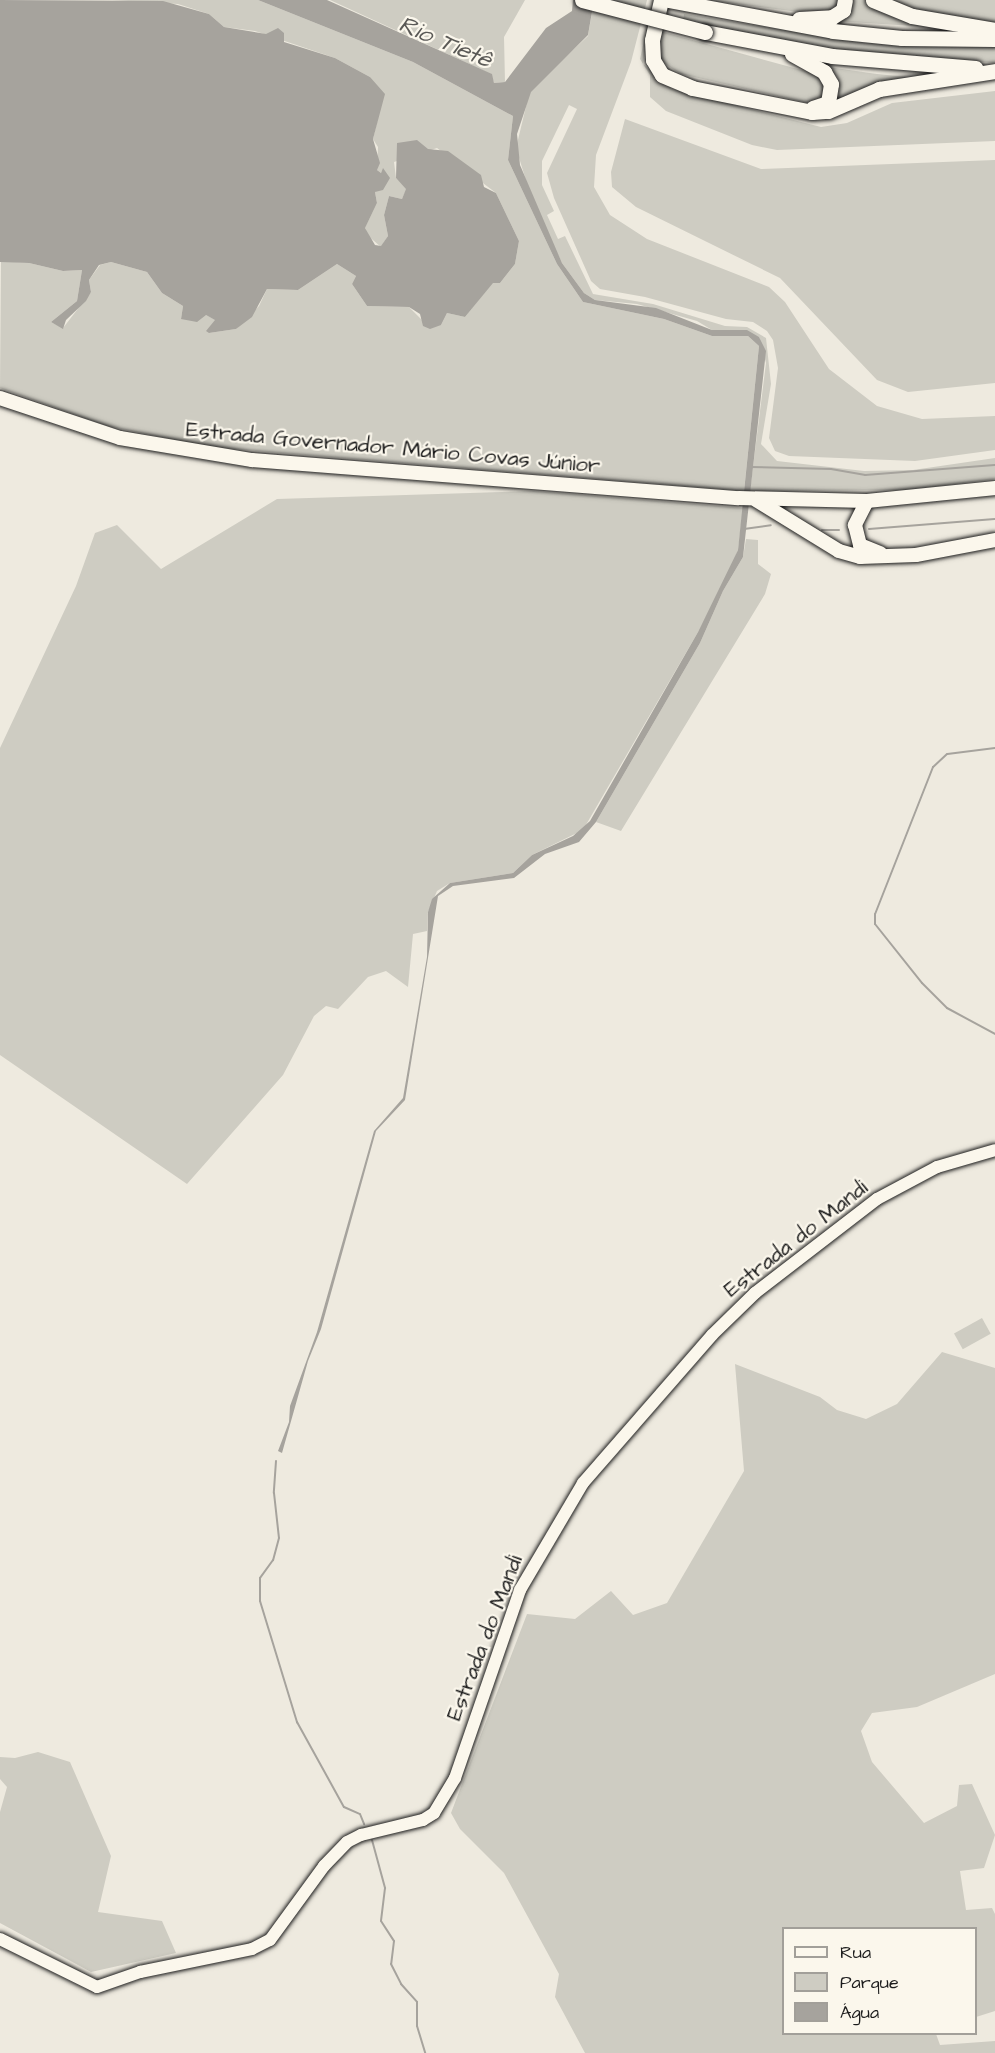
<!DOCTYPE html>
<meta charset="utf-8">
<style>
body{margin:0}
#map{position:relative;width:995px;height:2053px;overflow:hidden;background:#eeeadf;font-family:"Architects Daughter",sans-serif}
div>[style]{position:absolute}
.green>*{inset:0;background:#ceccc2;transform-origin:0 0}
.water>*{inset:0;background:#a6a39d}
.stream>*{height:2px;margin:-1px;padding:0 1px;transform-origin:1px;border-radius:1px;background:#a6a39d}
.roads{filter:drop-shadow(0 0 2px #1c1c1c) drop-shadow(0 0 2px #1c1c1c)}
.secondary>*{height:12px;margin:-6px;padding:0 6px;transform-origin:6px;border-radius:6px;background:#fbf7ec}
.trunk>*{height:14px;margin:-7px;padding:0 7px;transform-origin:7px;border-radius:7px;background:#fbf7ec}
.motorway>*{height:15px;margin:-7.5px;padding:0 7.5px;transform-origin:7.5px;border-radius:7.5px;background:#fbf7ec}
.bridges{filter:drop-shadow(0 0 2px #1c1c1c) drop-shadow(0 0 2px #1c1c1c)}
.motorway-bridge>*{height:15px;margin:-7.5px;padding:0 7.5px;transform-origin:7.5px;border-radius:7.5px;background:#fbf7ec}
span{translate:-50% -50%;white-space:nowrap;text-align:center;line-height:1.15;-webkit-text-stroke:4.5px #fbf7ec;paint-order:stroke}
.street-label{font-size:22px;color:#1c1c1c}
.water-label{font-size:24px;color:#5a5956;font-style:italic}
.legend{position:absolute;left:782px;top:1927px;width:195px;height:108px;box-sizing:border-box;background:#fbf7ec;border:2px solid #a29f99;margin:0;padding:8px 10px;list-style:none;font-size:18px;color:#1c1c1c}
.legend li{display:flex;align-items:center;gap:12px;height:30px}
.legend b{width:30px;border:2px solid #a29f99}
</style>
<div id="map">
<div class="green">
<div style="clip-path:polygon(112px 0,258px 0,413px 62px,513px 116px,508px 160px,557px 264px,583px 302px,664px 319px,712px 336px,748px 336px,759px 346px,744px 491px,210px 447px,107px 426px,0 388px,1px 261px,29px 263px,63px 271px,82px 270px,77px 301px,51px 322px,63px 328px,91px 292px,89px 280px,100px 265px,111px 262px,147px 272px,162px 293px,183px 306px,181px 319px,206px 315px,216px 320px,209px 333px,236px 329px,259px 306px,267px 289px,298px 290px,337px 264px,356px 276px,352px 284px,367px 306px,409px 307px,424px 322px,441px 325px,447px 313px,465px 317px,493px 282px,500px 283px,515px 264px,519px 241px,496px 193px,437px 148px,394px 162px,396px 178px,407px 188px,402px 199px,389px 196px,384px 215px,388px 236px,381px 247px,366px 234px,365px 227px,377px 203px,375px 192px,378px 188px,383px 169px,381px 173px,377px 170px,378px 147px,373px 139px,378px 118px,370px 77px,335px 58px,255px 31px,224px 27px,209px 14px,178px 4px)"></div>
<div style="clip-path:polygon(330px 0,525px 0,504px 37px,505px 82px,494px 83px,491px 74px)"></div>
<div style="clip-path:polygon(594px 0,647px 0,631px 62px,596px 155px,594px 187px,610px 215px,647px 239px,769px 287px,785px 302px,829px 369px,877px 406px,922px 419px,995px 416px,995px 450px,915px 461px,789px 456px,775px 451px,769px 438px,778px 368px,773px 340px,767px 331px,753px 322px,726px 319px,645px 297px,600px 289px,591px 281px,554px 198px,547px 173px,577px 109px,569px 105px,542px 161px,542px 185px,554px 211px,547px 215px,558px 239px,565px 236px,593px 294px,653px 304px,725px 326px,747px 327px,766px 338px,771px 384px,761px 444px,777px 461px,864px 471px,913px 470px,995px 458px,995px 479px,909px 490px,750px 491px,766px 363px,759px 337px,712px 330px,697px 321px,637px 304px,595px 300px,584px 293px,562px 263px,534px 206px,516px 148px,530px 90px,588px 36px)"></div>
<div style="clip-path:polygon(653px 0,643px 64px,672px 89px,821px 127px,847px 123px,892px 103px,995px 91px,995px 141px,777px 150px,752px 145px,666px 111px,650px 97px,650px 75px,640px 59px)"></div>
<div style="clip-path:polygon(705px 0,840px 0,835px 11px,814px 14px)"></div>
<div style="clip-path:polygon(850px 0,866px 0,899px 19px,871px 0,995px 0,995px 31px,834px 21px)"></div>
<div style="clip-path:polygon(684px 14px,865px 43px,995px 47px,995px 63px,832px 50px,683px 23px)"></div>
<div style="clip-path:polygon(656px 30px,816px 74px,824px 81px,825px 93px,814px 101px,804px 102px,681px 74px,662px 62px,656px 51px)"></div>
<div style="clip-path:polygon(828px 67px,877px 74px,927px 79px,839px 102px,838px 78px)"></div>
<div style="clip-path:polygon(625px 119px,761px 169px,995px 160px,995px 383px,908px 392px,877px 380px,780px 278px,636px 207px,612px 187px,611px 172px)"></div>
<div style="clip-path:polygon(533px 491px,743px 508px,738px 550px,731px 568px,698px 632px,583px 830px,532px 855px,513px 873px,450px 883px,437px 891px,428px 912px,427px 931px,413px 934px,408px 987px,386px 971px,368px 977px,338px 1009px,326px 1006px,314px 1016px,283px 1075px,187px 1184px,0 1055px,0 748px,76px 586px,95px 533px,117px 525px,161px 569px,277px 499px)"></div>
<div style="clip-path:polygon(746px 539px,758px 540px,758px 564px,771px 574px,765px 594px,621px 831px,596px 822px,700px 643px,723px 591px,743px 557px)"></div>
<div style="left:982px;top:1318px;width:18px;height:32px;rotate:61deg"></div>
<div style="clip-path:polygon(942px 1352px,995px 1368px,995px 1674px,917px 1707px,872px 1713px,861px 1731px,872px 1762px,924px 1823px,957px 1806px,959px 1785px,972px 1784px,995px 1835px,984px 1868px,960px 1871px,966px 1910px,992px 1908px,995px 1914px,995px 2011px,976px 2017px,976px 1928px,784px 1928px,784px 2034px,936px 2034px,940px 2045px,995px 2041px,995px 2053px,585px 2053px,555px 1997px,559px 1974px,504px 1873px,460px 1829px,451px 1813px,527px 1614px,575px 1619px,611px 1591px,633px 1615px,667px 1603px,744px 1471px,735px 1364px,820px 1397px,837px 1410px,866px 1419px,897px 1404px)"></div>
<div style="clip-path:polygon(38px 1752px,70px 1762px,111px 1856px,98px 1912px,162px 1921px,176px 1953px,91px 1972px,0 1923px,0 1812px,7px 1787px,0 1779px,0 1757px,15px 1758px)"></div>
</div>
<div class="water">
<div style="clip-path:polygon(0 0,163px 1px,209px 14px,224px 27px,266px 34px,278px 28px,284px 33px,284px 42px,335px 58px,370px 77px,385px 94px,373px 139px,380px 163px,377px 170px,381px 173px,383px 168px,390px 178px,383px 190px,375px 192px,377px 203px,365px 228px,375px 245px,381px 246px,388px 236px,384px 215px,389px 196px,402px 199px,406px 189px,396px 178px,397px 143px,417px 140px,428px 149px,448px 151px,481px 175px,484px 187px,496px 193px,519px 241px,515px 264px,500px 283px,493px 283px,465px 317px,447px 313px,441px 325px,430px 329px,423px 326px,420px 314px,409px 307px,367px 306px,352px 284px,356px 276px,337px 264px,298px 290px,267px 289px,252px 317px,236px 329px,209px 333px,206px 331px,215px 320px,206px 315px,197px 322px,181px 319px,183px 306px,162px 293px,147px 272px,111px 262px,99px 265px,89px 280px,91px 292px,86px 301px,66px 320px,63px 329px,51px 322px,77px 301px,82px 270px,63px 271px,29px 263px,0 262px)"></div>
<div style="clip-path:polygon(258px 0,327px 0,492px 74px,494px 83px,505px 82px,546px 28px,572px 11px,573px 0,594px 0,588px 35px,531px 92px,517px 134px,520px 165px,562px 263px,584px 293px,595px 300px,656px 308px,712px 330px,747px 330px,759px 337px,766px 351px,743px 557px,723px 591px,700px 643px,596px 822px,579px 842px,545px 854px,514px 878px,453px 886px,438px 896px,405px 1100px,376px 1131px,321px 1329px,308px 1361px,282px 1453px,278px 1451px,289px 1422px,290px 1406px,317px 1332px,374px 1131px,403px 1098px,427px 957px,428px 912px,432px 899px,450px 883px,513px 873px,532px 855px,573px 836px,590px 821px,698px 632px,738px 550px,759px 346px,748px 336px,712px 336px,664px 319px,583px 302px,557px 264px,508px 160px,513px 116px,413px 62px)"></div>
</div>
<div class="stream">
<div style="left:750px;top:467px;width:81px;rotate:1.4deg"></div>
<div style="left:831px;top:469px;width:35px;rotate:10deg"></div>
<div style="left:865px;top:475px;width:130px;rotate:-4.4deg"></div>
<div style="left:744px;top:529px;width:27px;rotate:-8deg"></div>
<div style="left:869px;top:529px;width:126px;rotate:-4.5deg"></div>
<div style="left:822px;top:530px;width:17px"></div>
<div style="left:995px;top:748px;width:48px;rotate:172.9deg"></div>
<div style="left:947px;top:754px;width:19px;rotate:137deg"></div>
<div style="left:933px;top:767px;width:158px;rotate:111.5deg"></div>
<div style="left:875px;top:914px;width:10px;rotate:90deg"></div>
<div style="left:875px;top:924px;width:75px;rotate:51.5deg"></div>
<div style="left:922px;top:983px;width:35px;rotate:45deg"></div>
<div style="left:947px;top:1008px;width:55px;rotate:28.4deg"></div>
<div style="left:276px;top:1461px;width:32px;rotate:94deg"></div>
<div style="left:274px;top:1493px;width:45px;rotate:83.7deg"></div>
<div style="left:279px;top:1538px;width:23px;rotate:105deg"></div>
<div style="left:273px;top:1560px;width:22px;rotate:126deg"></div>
<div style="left:260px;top:1578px;width:23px;rotate:90deg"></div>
<div style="left:260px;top:1601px;width:127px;rotate:73deg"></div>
<div style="left:297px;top:1722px;width:97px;rotate:61.1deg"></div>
<div style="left:344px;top:1807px;width:17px;rotate:24deg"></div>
<div style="left:360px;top:1814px;width:11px;rotate:68deg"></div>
<div style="left:372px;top:1840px;width:50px;rotate:74.8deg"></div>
<div style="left:385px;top:1888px;width:33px;rotate:97deg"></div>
<div style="left:381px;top:1921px;width:24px;rotate:57deg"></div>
<div style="left:394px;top:1941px;width:23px;rotate:97deg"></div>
<div style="left:391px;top:1964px;width:22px;rotate:63deg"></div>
<div style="left:401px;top:1984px;width:24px;rotate:48deg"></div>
<div style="left:417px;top:2002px;width:24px;rotate:90deg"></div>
<div style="left:417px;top:2026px;width:28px;rotate:73deg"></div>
</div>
<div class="roads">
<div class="secondary">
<div style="left:0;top:1939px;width:108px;rotate:26.3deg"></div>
<div style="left:97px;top:1987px;width:46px;rotate:-19.2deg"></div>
<div style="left:140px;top:1972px;width:114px;rotate:-11.6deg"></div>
<div style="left:252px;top:1949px;width:20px;rotate:-27deg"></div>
<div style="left:270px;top:1940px;width:92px;rotate:-53.9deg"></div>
<div style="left:324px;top:1866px;width:33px;rotate:-46deg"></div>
<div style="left:347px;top:1842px;width:16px;rotate:-27deg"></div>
<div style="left:361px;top:1835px;width:64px;rotate:-13.6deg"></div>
<div style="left:423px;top:1820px;width:13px;rotate:-32deg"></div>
<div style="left:434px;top:1813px;width:41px;rotate:-59deg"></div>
<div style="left:455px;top:1778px;width:199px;rotate:-70.9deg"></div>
<div style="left:520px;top:1590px;width:124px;rotate:-59.5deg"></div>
<div style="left:583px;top:1483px;width:196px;rotate:-48.9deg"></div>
<div style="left:712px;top:1335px;width:60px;rotate:-44.3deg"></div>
<div style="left:755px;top:1293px;width:154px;rotate:-37.6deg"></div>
<div style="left:877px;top:1199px;width:68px;rotate:-28.1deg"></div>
<div style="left:937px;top:1167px;width:60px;rotate:-16.3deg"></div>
</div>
<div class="trunk">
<div style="left:0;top:398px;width:126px;rotate:18.4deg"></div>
<div style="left:120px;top:438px;width:134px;rotate:9.5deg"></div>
<div style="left:252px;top:460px;width:488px;rotate:4.5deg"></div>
<div style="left:739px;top:498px;width:128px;rotate:1.3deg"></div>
<div style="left:867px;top:501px;width:129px;rotate:-5.8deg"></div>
<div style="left:756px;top:500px;width:97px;rotate:31.6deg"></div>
<div style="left:839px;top:551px;width:22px;rotate:16deg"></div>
<div style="left:860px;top:557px;width:56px;rotate:-2deg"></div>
<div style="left:916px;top:555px;width:80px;rotate:-10.8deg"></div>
<div style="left:867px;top:501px;width:27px;rotate:117deg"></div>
<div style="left:855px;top:525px;width:21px;rotate:76deg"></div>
<div style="left:860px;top:545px;width:22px;rotate:22deg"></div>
</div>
<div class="motorway">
<div style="left:661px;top:0;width:41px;rotate:102.7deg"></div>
<div style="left:652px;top:40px;width:20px;rotate:87deg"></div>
<div style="left:653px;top:60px;width:17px;rotate:59deg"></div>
<div style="left:662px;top:75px;width:33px;rotate:23deg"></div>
<div style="left:692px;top:88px;width:122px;rotate:11.3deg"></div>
<div style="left:812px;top:112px;width:16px;rotate:-4deg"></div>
<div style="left:828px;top:111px;width:56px;rotate:-23.3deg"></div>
<div style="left:879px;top:89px;width:117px;rotate:-8.8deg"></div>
<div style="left:668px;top:0;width:168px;rotate:10.6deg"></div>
<div style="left:833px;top:31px;width:69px;rotate:5.8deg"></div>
<div style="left:902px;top:38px;width:93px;rotate:0.6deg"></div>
<div style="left:873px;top:0;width:42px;rotate:22.3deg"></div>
<div style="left:912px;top:16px;width:84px;rotate:9.6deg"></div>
<div style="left:799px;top:19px;width:33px;rotate:-3deg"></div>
<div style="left:832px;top:17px;width:13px;rotate:-32deg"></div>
<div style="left:843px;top:10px;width:10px;rotate:-79deg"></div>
<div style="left:705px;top:32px;width:129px;rotate:10.7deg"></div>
<div style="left:832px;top:56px;width:144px;rotate:4.8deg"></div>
<div style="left:792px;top:54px;width:37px;rotate:29deg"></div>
<div style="left:824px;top:72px;width:14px;rotate:60deg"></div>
<div style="left:831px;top:84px;width:19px;rotate:99deg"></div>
<div style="left:828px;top:103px;width:16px;rotate:162deg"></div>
</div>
</div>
<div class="bridges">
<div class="motorway-bridge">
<div style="left:582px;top:0;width:127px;rotate:14.6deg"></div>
</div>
</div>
<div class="street-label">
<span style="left:393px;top:448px;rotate:5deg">Estrada Governador Mário Covas Júnior</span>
<span style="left:796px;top:1239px;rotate:-38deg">Estrada do Mandi</span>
<span style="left:485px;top:1638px;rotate:-69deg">Estrada do Mandi</span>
</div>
<div class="water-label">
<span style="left:445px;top:43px;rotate:23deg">Rio Tietê</span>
</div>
<ul class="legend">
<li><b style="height:8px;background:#fbf7ec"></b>Rua</li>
<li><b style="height:16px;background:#ceccc2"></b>Parque</li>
<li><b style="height:16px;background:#a6a39d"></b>Água</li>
</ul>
</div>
